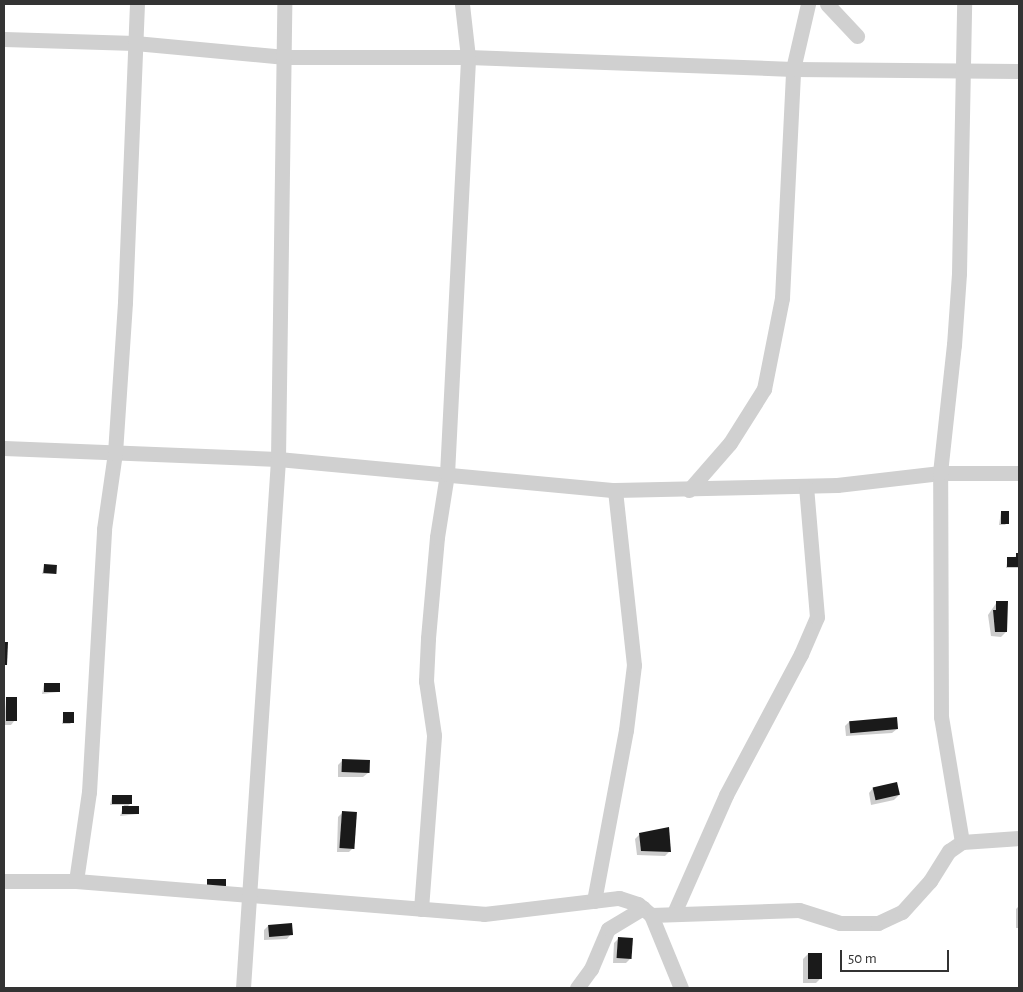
<!DOCTYPE html>
<style>
body{margin:0}
#map{position:relative;width:1023px;height:992px;overflow:hidden;background:#fff;font-family:"Alegreya Sans",sans-serif}
div>[style]{position:absolute}
.shadow>*{inset:0;background:#0003}
.building>*{inset:0;background:#1a1a1a;transform-origin:0 0}
.minor>*{height:15px;margin:-7.5px;padding:0 7.5px;transform-origin:7.5px;border-radius:7.5px;background:#d0d0d0}
span{translate:-50% -50%;white-space:nowrap;text-align:center;line-height:1.15;-webkit-text-stroke:5px #fff;paint-order:stroke}
.frame{position:absolute;inset:0;border:5px solid #333;pointer-events:none}
.scale{position:absolute;left:840px;top:950px;width:109px;height:22px;box-sizing:border-box;border:2px solid #333;border-top:0;padding-left:6px;font-size:15px;line-height:18px;white-space:nowrap;color:#333;-webkit-text-stroke:4px #fff;paint-order:stroke}
</style>
<div id="map">
<div class="shadow">
<div style="clip-path:polygon(1001px 512px,1007px 523px,1005px 525px,999px 525px)"></div>
<div style="clip-path:polygon(1019px 556px,1019px 568px,1006px 568px,1008px 558px)"></div>
<div style="clip-path:polygon(45px 565px,55px 573px,42px 574px)"></div>
<div style="clip-path:polygon(997px 602px,1006px 632px,1001px 637px,991px 636px,988px 615px)"></div>
<div style="clip-path:polygon(44px 684px,58px 692px,42px 694px)"></div>
<div style="clip-path:polygon(6px 698px,15px 720px,11px 725px,4px 725px)"></div>
<div style="clip-path:polygon(64px 713px,72px 722px,70px 724px,62px 724px)"></div>
<div style="clip-path:polygon(850px 721px,897px 729px,892px 733px,846px 736px,845px 726px)"></div>
<div style="clip-path:polygon(343px 760px,368px 773px,363px 777px,338px 777px,338px 765px)"></div>
<div style="clip-path:polygon(896px 783px,899px 795px,894px 800px,871px 805px,869px 793px,873px 788px)"></div>
<div style="clip-path:polygon(112px 796px,131px 803px,127px 807px,138px 814px,120px 816px,124px 805px,110px 805px)"></div>
<div style="clip-path:polygon(343px 812px,354px 847px,349px 852px,337px 852px,338px 817px)"></div>
<div style="clip-path:polygon(640px 834px,670px 851px,665px 856px,637px 855px,635px 839px)"></div>
<div style="clip-path:polygon(1018px 907px,1019px 928px,1016px 928px,1016px 909px)"></div>
<div style="clip-path:polygon(269px 925px,291px 934px,287px 939px,264px 940px,264px 930px)"></div>
<div style="clip-path:polygon(618px 939px,630px 959px,626px 963px,613px 963px,614px 943px)"></div>
<div style="clip-path:polygon(808px 954px,821px 978px,816px 983px,803px 983px,803px 959px)"></div>
</div>
<div class="building">
<div style="left:1001px;top:511px;width:8px;height:13px"></div>
<div style="clip-path:polygon(1016px 553px,1019px 553px,1019px 567px,1007px 567px,1007px 557px,1016px 557px)"></div>
<div style="left:44px;top:564px;width:13px;height:9px;rotate:4deg"></div>
<div style="clip-path:polygon(996px 601px,1008px 601px,1007px 632px,995px 632px,993px 610px,996px 610px)"></div>
<div style="clip-path:polygon(4px 642px,8px 642px,7px 665px,4px 665px)"></div>
<div style="left:44px;top:683px;width:16px;height:9px"></div>
<div style="left:6px;top:697px;width:11px;height:24px"></div>
<div style="left:63px;top:712px;width:11px;height:11px"></div>
<div style="left:897px;top:717px;width:12px;height:48px;rotate:85deg"></div>
<div style="left:342px;top:759px;width:28px;height:13px;rotate:2deg"></div>
<div style="left:897px;top:782px;width:13px;height:25px;rotate:77deg"></div>
<div style="left:112px;top:795px;width:20px;height:9px"></div>
<div style="left:122px;top:806px;width:17px;height:8px"></div>
<div style="left:342px;top:811px;width:15px;height:37px;rotate:4deg"></div>
<div style="clip-path:polygon(669px 827px,671px 852px,641px 851px,639px 833px)"></div>
<div style="left:207px;top:879px;width:19px;height:8px"></div>
<div style="left:292px;top:923px;width:12px;height:24px;rotate:85deg"></div>
<div style="left:618px;top:937px;width:15px;height:21px;rotate:4deg"></div>
<div style="left:808px;top:953px;width:14px;height:26px"></div>
</div>
<div class="minor">
<div style="left:827px;top:4px;width:44px;rotate:46.8deg"></div>
<div style="left:4px;top:39px;width:131px;rotate:1.7deg"></div>
<div style="left:135px;top:43px;width:151px;rotate:5.3deg"></div>
<div style="left:285px;top:57px;width:183px"></div>
<div style="left:468px;top:57px;width:325px;rotate:2.1deg"></div>
<div style="left:793px;top:69px;width:226px;rotate:0.5deg"></div>
<div style="left:4px;top:448px;width:274px;rotate:2.3deg"></div>
<div style="left:278px;top:459px;width:338px;rotate:5.3deg"></div>
<div style="left:615px;top:490px;width:222px;rotate:-1.3deg"></div>
<div style="left:837px;top:485px;width:104px;rotate:-6.6deg"></div>
<div style="left:940px;top:473px;width:79px"></div>
<div style="left:689px;top:490px;width:62px;rotate:-48.9deg"></div>
<div style="left:730px;top:443px;width:64px;rotate:-57.8deg"></div>
<div style="left:764px;top:389px;width:93px;rotate:-78.8deg"></div>
<div style="left:782px;top:298px;width:229px;rotate:-87.2deg"></div>
<div style="left:793px;top:69px;width:67px;rotate:-77deg"></div>
<div style="left:962px;top:842px;width:127px;rotate:-99.5deg"></div>
<div style="left:941px;top:717px;width:244px;rotate:-90.2deg"></div>
<div style="left:940px;top:473px;width:129px;rotate:-83.8deg"></div>
<div style="left:954px;top:345px;width:72px;rotate:-86deg"></div>
<div style="left:959px;top:273px;width:269px;rotate:-88.9deg"></div>
<div style="left:4px;top:881px;width:72px"></div>
<div style="left:76px;top:881px;width:409px;rotate:4.6deg"></div>
<div style="left:484px;top:914px;width:136px;rotate:-6.8deg"></div>
<div style="left:619px;top:898px;width:20px;rotate:18deg"></div>
<div style="left:638px;top:904px;width:17px;rotate:40deg"></div>
<div style="left:651px;top:915px;width:79px;rotate:67.7deg"></div>
<div style="left:76px;top:881px;width:90px;rotate:-81.7deg"></div>
<div style="left:89px;top:792px;width:263px;rotate:-86.7deg"></div>
<div style="left:104px;top:529px;width:77px;rotate:-81.8deg"></div>
<div style="left:115px;top:453px;width:151px;rotate:-86.2deg"></div>
<div style="left:125px;top:302px;width:298px;rotate:-87.7deg"></div>
<div style="left:594px;top:901px;width:174px;rotate:-79.4deg"></div>
<div style="left:626px;top:730px;width:65px;rotate:-83deg"></div>
<div style="left:634px;top:665px;width:176px;rotate:-96.2deg"></div>
<div style="left:421px;top:909px;width:174px;rotate:-85.7deg"></div>
<div style="left:434px;top:735px;width:55px;rotate:-98.4deg"></div>
<div style="left:426px;top:681px;width:43px;rotate:-87.3deg"></div>
<div style="left:428px;top:638px;width:101px;rotate:-84.9deg"></div>
<div style="left:437px;top:537px;width:64px;rotate:-81deg"></div>
<div style="left:447px;top:474px;width:418px;rotate:-87.1deg"></div>
<div style="left:468px;top:57px;width:53px;rotate:-96.5deg"></div>
<div style="left:674px;top:913px;width:129px;rotate:-66.2deg"></div>
<div style="left:726px;top:795px;width:160px;rotate:-62deg"></div>
<div style="left:801px;top:654px;width:40px;rotate:-66.6deg"></div>
<div style="left:817px;top:617px;width:130px;rotate:-94.8deg"></div>
<div style="left:651px;top:915px;width:148px;rotate:-1.9deg"></div>
<div style="left:799px;top:910px;width:43px;rotate:17.6deg"></div>
<div style="left:840px;top:923px;width:38px"></div>
<div style="left:878px;top:923px;width:26px;rotate:-25deg"></div>
<div style="left:902px;top:912px;width:42px;rotate:-47.9deg"></div>
<div style="left:930px;top:881px;width:36px;rotate:-58deg"></div>
<div style="left:949px;top:851px;width:16px;rotate:-35deg"></div>
<div style="left:962px;top:842px;width:57px;rotate:-4deg"></div>
<div style="left:243px;top:988px;width:530px;rotate:-86.21deg"></div>
<div style="left:278px;top:459px;width:455px;rotate:-89.2deg"></div>
<div style="left:577px;top:988px;width:24px;rotate:-54deg"></div>
<div style="left:591px;top:969px;width:43px;rotate:-67deg"></div>
<div style="left:608px;top:929px;width:41px;rotate:-31deg"></div>
</div>
<div class="frame"></div>
<div class="scale">50 m</div>
</div>
